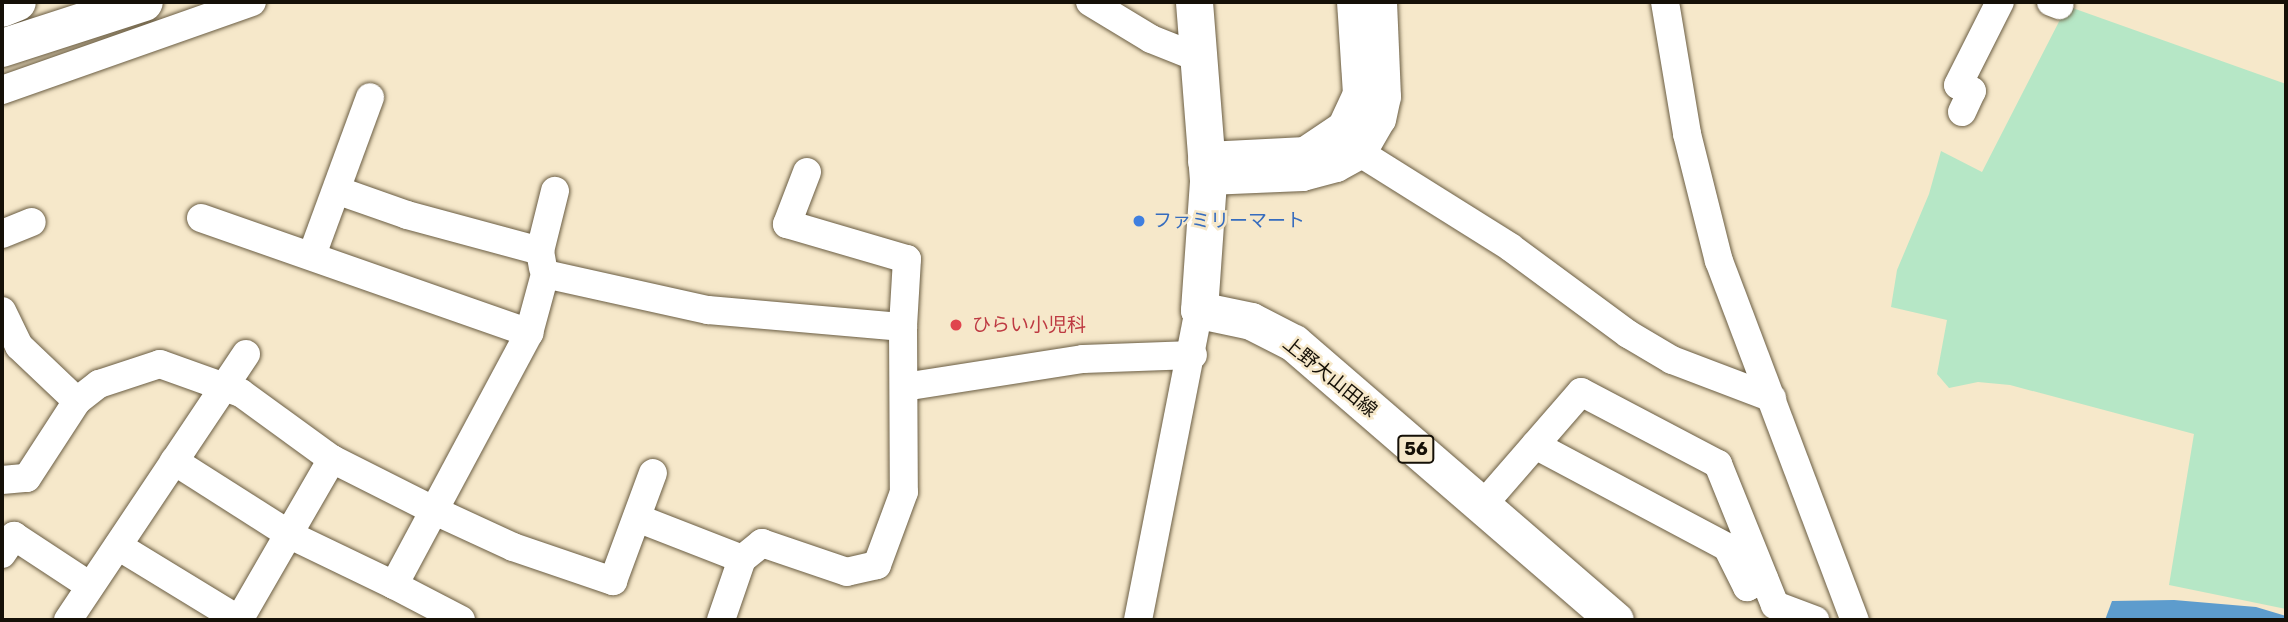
<!DOCTYPE html>
<meta charset="utf-8">
<style>
body{margin:0}
#map{position:relative;width:2288px;height:622px;overflow:hidden;background:#f6e8ca;font-family:Rubik,"Noto Sans JP",sans-serif}
div>[style]{position:absolute}
.green>*{inset:0;background:#b6e7c6}
.water>*{inset:0;background:#5d9ccd}
.roads{filter:drop-shadow(0 0 2px #6a5d43) drop-shadow(0 0 2px #6a5d43)}
.minor>*{height:28px;margin:-14px;padding:0 14px;transform-origin:14px;border-radius:14px;background:#fff}
.major>*{height:37px;margin:-18.5px;padding:0 18.5px;transform-origin:18.5px;border-radius:18.5px;background:#fff}
.highway>*{height:38px;margin:-19px;padding:0 19px;transform-origin:19px;border-radius:19px;background:#fff}
.dots>*{width:19px;height:19px;translate:-50% -50%;box-sizing:border-box;border:4px solid #f6e8ca;border-radius:50%}
span{translate:-50% -50%;white-space:nowrap;text-align:center;line-height:1.15;-webkit-text-stroke:5px #f6e8ca;paint-order:stroke}
.shield-label span{padding:2px 5px;background:#f6e8ca;border:2px solid;border-radius:5px;-webkit-text-stroke-width:0}
.shield-label{font-size:18px;color:#151007;font-weight:700}
.shop-label{font-size:19px;color:#366cbe}
.left{translate:0 -50%;text-align:left}
.health-label{font-size:19px;color:#be3a42}
.street-label{font-size:19px;color:#151007}
.frame{position:absolute;inset:0;border:4px solid #151007;pointer-events:none}
</style>
<div id="map">
<div class="green">
<div style="clip-path:polygon(2067px 6px,2286px 84px,2286px 609px,2169px 585px,2194px 434px,2010px 385px,1978px 382px,1949px 388px,1937px 374px,1947px 320px,1891px 307px,1897px 270px,1929px 194px,1941px 151px,1982px 172px)"></div>
</div>
<div class="water">
<div style="clip-path:polygon(2174px 600px,2256px 607px,2286px 616px,2286px 620px,2105px 620px,2112px 601px)"></div>
</div>
<div class="roads">
<div class="minor">
<div style="left:1090px;top:2px;width:71px;rotate:31.2deg"></div>
<div style="left:1151px;top:39px;width:52px;rotate:21.6deg"></div>
<div style="left:1665px;top:2px;width:134px;rotate:80.5deg"></div>
<div style="left:1687px;top:134px;width:131px;rotate:75.9deg"></div>
<div style="left:1719px;top:261px;width:384px;rotate:69.3deg"></div>
<div style="left:2051px;top:2px;width:9px;rotate:21deg"></div>
<div style="left:2px;top:90px;width:265px;rotate:-19.4deg"></div>
<div style="left:1962px;top:112px;width:23px;rotate:-65deg"></div>
<div style="left:1972px;top:91px;width:15px;rotate:-157deg"></div>
<div style="left:1958px;top:85px;width:93px;rotate:-63.2deg"></div>
<div style="left:1362px;top:154px;width:175px;rotate:32.1deg"></div>
<div style="left:1510px;top:247px;width:147px;rotate:36.4deg"></div>
<div style="left:1628px;top:334px;width:51px;rotate:30.6deg"></div>
<div style="left:1672px;top:360px;width:107px;rotate:20.8deg"></div>
<div style="left:807px;top:172px;width:56px;rotate:111deg"></div>
<div style="left:787px;top:224px;width:125px;rotate:16.3deg"></div>
<div style="left:907px;top:259px;width:68px;rotate:93.4deg"></div>
<div style="left:1208px;top:181px;width:95px;rotate:-2.4deg"></div>
<div style="left:1303px;top:177px;width:35px;rotate:-15deg"></div>
<div style="left:1337px;top:168px;width:29px;rotate:-29deg"></div>
<div style="left:1362px;top:154px;width:39px;rotate:-60deg"></div>
<div style="left:1382px;top:120px;width:24px;rotate:-78deg"></div>
<div style="left:1387px;top:97px;width:95px;rotate:-92.4deg"></div>
<div style="left:339px;top:191px;width:72px;rotate:19.4deg"></div>
<div style="left:407px;top:215px;width:138px;rotate:15.1deg"></div>
<div style="left:201px;top:218px;width:348px;rotate:19.3deg"></div>
<div style="left:2px;top:234px;width:32px;rotate:-22deg"></div>
<div style="left:312px;top:255px;width:168px;rotate:-69.8deg"></div>
<div style="left:543px;top:268px;width:17px;rotate:-100deg"></div>
<div style="left:540px;top:251px;width:62px;rotate:-76deg"></div>
<div style="left:2px;top:311px;width:39px;rotate:64deg"></div>
<div style="left:19px;top:346px;width:80px;rotate:43.5deg"></div>
<div style="left:904px;top:387px;width:181px;rotate:-8.9deg"></div>
<div style="left:1083px;top:359px;width:110px;rotate:-2.1deg"></div>
<div style="left:1535px;top:445px;width:217px;rotate:28deg"></div>
<div style="left:1727px;top:547px;width:45px;rotate:63.4deg"></div>
<div style="left:1747px;top:587px;width:19px;rotate:-25deg"></div>
<div style="left:174px;top:461px;width:138px;rotate:32.5deg"></div>
<div style="left:290px;top:535px;width:115px;rotate:25.7deg"></div>
<div style="left:2px;top:480px;width:25px;rotate:-5deg"></div>
<div style="left:27px;top:478px;width:92px;rotate:-57deg"></div>
<div style="left:77px;top:401px;width:28px;rotate:-38deg"></div>
<div style="left:99px;top:384px;width:64px;rotate:-18.2deg"></div>
<div style="left:160px;top:364px;width:86px;rotate:19.7deg"></div>
<div style="left:241px;top:393px;width:112px;rotate:36deg"></div>
<div style="left:332px;top:459px;width:115px;rotate:26.8deg"></div>
<div style="left:435px;top:511px;width:86px;rotate:24.8deg"></div>
<div style="left:513px;top:547px;width:106px;rotate:18.8deg"></div>
<div style="left:613px;top:581px;width:115px;rotate:-69.7deg"></div>
<div style="left:1482px;top:506px;width:151px;rotate:-49deg"></div>
<div style="left:1581px;top:392px;width:155px;rotate:27.7deg"></div>
<div style="left:1718px;top:464px;width:152px;rotate:68deg"></div>
<div style="left:1775px;top:605px;width:43px;rotate:20.6deg"></div>
<div style="left:637px;top:518px;width:113px;rotate:21.3deg"></div>
<div style="left:742px;top:559px;width:65px;rotate:109deg"></div>
<div style="left:118px;top:546px;width:142px;rotate:31.4deg"></div>
<div style="left:2px;top:554px;width:22px;rotate:-56deg"></div>
<div style="left:14px;top:536px;width:91px;rotate:33.3deg"></div>
<div style="left:68px;top:620px;width:320px;rotate:-56.2deg"></div>
<div style="left:239px;top:620px;width:186px;rotate:-60deg"></div>
<div style="left:461px;top:620px;width:76px;rotate:-152.4deg"></div>
<div style="left:394px;top:585px;width:286px;rotate:-61.8deg"></div>
<div style="left:529px;top:333px;width:61px;rotate:-74.8deg"></div>
<div style="left:545px;top:274px;width:167px;rotate:12.5deg"></div>
<div style="left:708px;top:310px;width:196px;rotate:5deg"></div>
<div style="left:903px;top:327px;width:165px;rotate:89.7deg"></div>
<div style="left:904px;top:492px;width:78px;rotate:110.3deg"></div>
<div style="left:877px;top:565px;width:31px;rotate:167deg"></div>
<div style="left:847px;top:572px;width:90px;rotate:-161.2deg"></div>
<div style="left:762px;top:543px;width:26px;rotate:141deg"></div>
<div style="left:1138px;top:620px;width:316px;rotate:-78.9deg"></div>
</div>
<div class="major">
<div style="left:1194px;top:2px;width:180px;rotate:85.5deg"></div>
<div style="left:1208px;top:181px;width:129px;rotate:94deg"></div>
<div style="left:1199px;top:310px;width:53px;rotate:11.9deg"></div>
<div style="left:1251px;top:321px;width:48px;rotate:27.1deg"></div>
<div style="left:1294px;top:343px;width:424px;rotate:40.8deg"></div>
</div>
<div class="highway">
<div style="left:2px;top:8px;width:16px;rotate:-22deg"></div>
<div style="left:2px;top:48px;width:149px;rotate:-17.9deg"></div>
<div style="left:1207px;top:161px;width:99px;rotate:-2.9deg"></div>
<div style="left:1306px;top:156px;width:48px;rotate:-34deg"></div>
<div style="left:1346px;top:129px;width:38px;rotate:-65deg"></div>
<div style="left:1362px;top:94px;width:92px;rotate:-93.7deg"></div>
</div>
</div>
<div class="dots">
<div style="left:1139px;top:221px;background:#3f7fe0"></div>
<div style="left:956px;top:325px;background:#e0444e"></div>
</div>
<div class="shield-label">
<span style="left:1416px;top:449px">56</span>
</div>
<div class="shop-label">
<span class="left" style="left:1153px;top:221px">ファミリーマート</span>
</div>
<div class="health-label">
<span class="left" style="left:972px;top:325px">ひらい小児科</span>
</div>
<div class="street-label">
<span style="left:1330px;top:377px;rotate:39deg">上野大山田線</span>
</div>
<div class="frame"></div>
</div>
